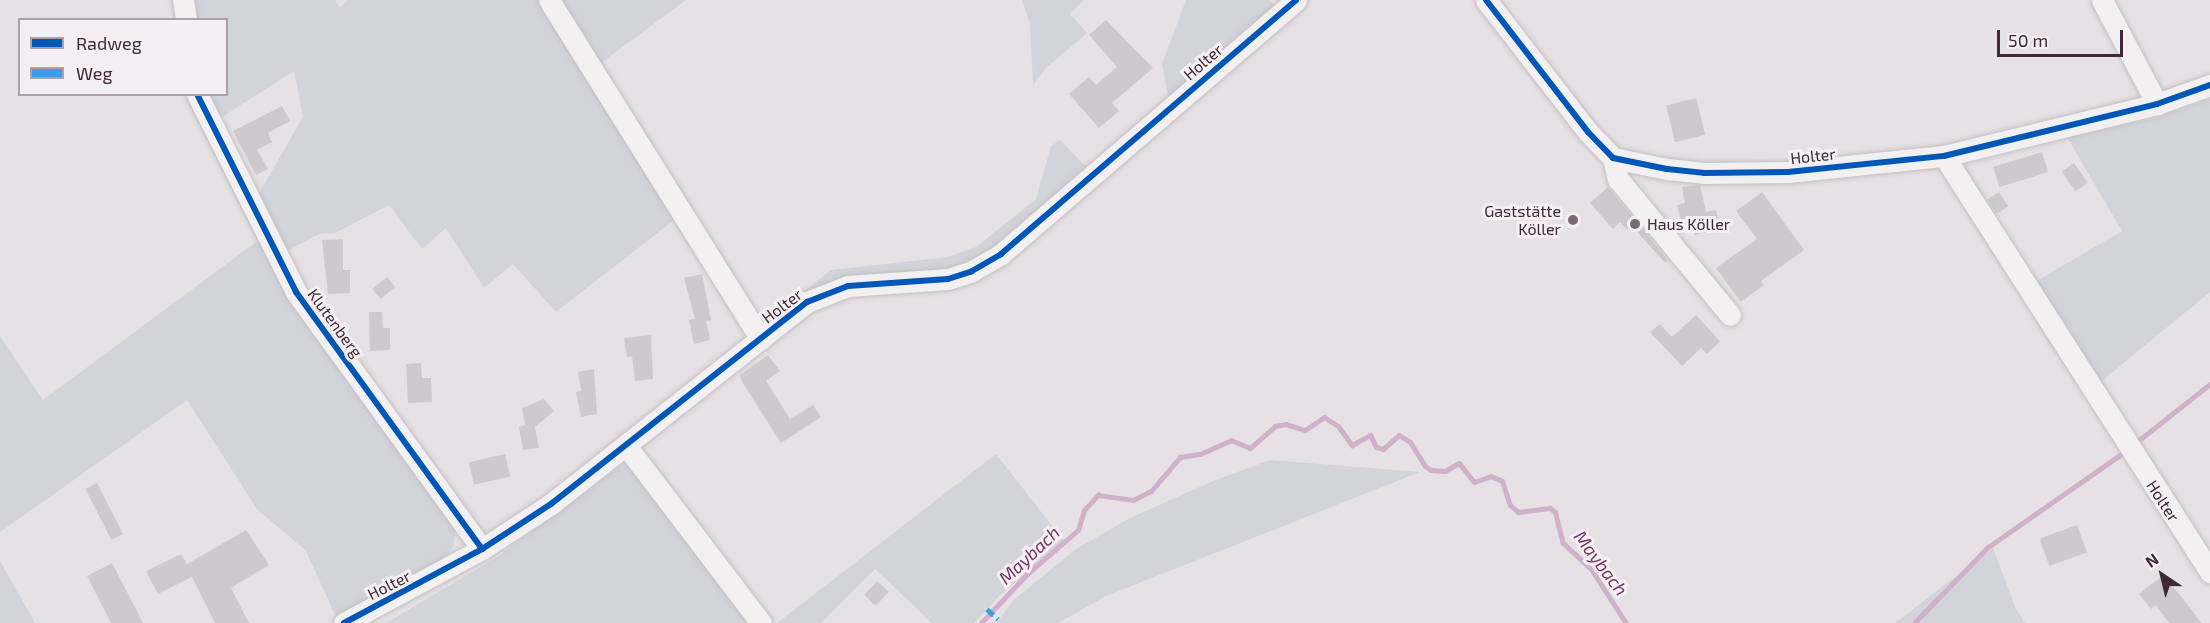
<!DOCTYPE html>
<meta charset="utf-8">
<style>
body{margin:0}
#map{position:relative;width:2210px;height:623px;overflow:hidden;background:#e6e1e4;font-family:"Exo 2",sans-serif}
div>[style]{position:absolute}
.green>*{inset:0;background:#d2d4da}
.stream>*{height:5px;margin:-2.5px;padding:0 2.5px;transform-origin:2.5px;border-radius:2.5px;background:#d0b1c9}
.building>*{inset:0;background:#cec9cc;transform-origin:0 0}
.roads{filter:drop-shadow(0 0 2px #c4bfc2) drop-shadow(0 0 2px #c4bfc2)}
.minor>*{height:21px;margin:-10.5px;padding:0 10.5px;transform-origin:10.5px;border-radius:10.5px;background:#f3f0f2}
.quiet>*{height:4.5px;margin-top:-2.25px;transform-origin:0;background:repeating-linear-gradient(90deg,#3f9ce2 0 9px,transparent 0 13.5px)}
.cycleway>*{height:6px;margin:-3px;padding:0 3px;transform-origin:3px;border-radius:3px;background:#0057b8}
.dots>*{width:16px;height:16px;translate:-50% -50%;box-sizing:border-box;border:3px solid #f5eff4;border-radius:50%}
span{translate:-50% -50%;white-space:nowrap;text-align:center;line-height:1.15;-webkit-text-stroke:6px #f5eff4;paint-order:stroke}
.street-label{font-size:16px;color:#3e2938}
.poi-label{font-size:16px;color:#3e2938}
.right{translate:-100% -50%;text-align:right}
.left{translate:0 -50%;text-align:left}
.water-label{font-size:18px;color:#703563;font-style:italic}
.legend{position:absolute;left:18px;top:18px;width:210px;height:78px;box-sizing:border-box;background:#f5eff4;border:2px solid #aca0a9;margin:0;padding:8px 10px;list-style:none;font-size:18px;color:#3e2938}
.legend li{display:flex;align-items:center;gap:12px;height:30px}
.legend b{width:30px;border:2px solid #aca0a9}
.north{position:absolute;left:2132px;top:545px;width:60px;height:60px;-webkit-text-stroke:4px #f5eff4;paint-order:stroke;rotate:325deg;font-size:16px;font-weight:700;line-height:24px;text-align:center;color:#3e2938}
.north::after{content:'';display:block;margin:auto;width:21px;height:27px;background:#3e2938;clip-path:polygon(50% 0,100% 100%,50% 72%,0 100%)}
.scale{position:absolute;left:1997px;top:30px;width:126px;height:27px;box-sizing:border-box;border:3px solid #3e2938;border-top:0;padding-left:8px;font-size:18px;line-height:21px;white-space:nowrap;color:#3e2938;-webkit-text-stroke:4px #f5eff4;paint-order:stroke}
</style>
<div id="map">
<div class="green">
<div style="clip-path:polygon(192px 0,335px 0,340px 8px,347px 0,542px 0,678px 217px,556px 312px,513px 264px,484px 288px,446px 228px,422px 249px,389px 205px,335px 233px,319px 234px,285px 252px,256px 198px,303px 117px,294px 71px,217px 120px,206px 95px,226px 94px,226px 20px,195px 19px)"></div>
<div style="clip-path:polygon(554px 0,686px 0,597px 66px)"></div>
<div style="clip-path:polygon(1022px 0,1084px 0,1070px 14px,1087px 33px,1046px 68px,1033px 85px,1030px 24px)"></div>
<div style="clip-path:polygon(1186px 0,1270px 0,1274px 5px,1169px 101px,1162px 64px)"></div>
<div style="clip-path:polygon(2210px 99px,2210px 292px,2097px 385px,2035px 282px,2122px 231px,2067px 137px,2156px 118px)"></div>
<div style="clip-path:polygon(1060px 140px,1088px 169px,973px 266px,787px 305px,831px 270px,948px 257px,976px 247px,1036px 199px,1051px 146px)"></div>
<div style="clip-path:polygon(260px 239px,456px 530px,453px 547px,445px 558px,336px 617px,306px 551px,257px 509px,187px 400px,0 532px,0 336px,43px 400px)"></div>
<div style="clip-path:polygon(996px 454px,1064px 541px,999px 596px,974px 623px,932px 623px,875px 569px,821px 623px,777px 623px)"></div>
<div style="clip-path:polygon(1270px 460px,1420px 472px,1106px 596px,1058px 623px,996px 623px,1015px 599px,1076px 549px,1128px 519px,1213px 481px)"></div>
<div style="clip-path:polygon(626px 462px,749px 623px,386px 623px,496px 558px)"></div>
<div style="clip-path:polygon(1993px 548px,2016px 609px,2025px 623px,1895px 623px)"></div>
<div style="clip-path:polygon(0 561px,35px 623px,0 623px)"></div>
</div>
<div class="stream">
<div style="left:2139px;top:440px;width:90px;rotate:-38.3deg"></div>
<div style="left:981px;top:623px;width:67px;rotate:-46.8deg"></div>
<div style="left:1027px;top:574px;width:67px;rotate:-40.8deg"></div>
<div style="left:1078px;top:530px;width:21px;rotate:-73deg"></div>
<div style="left:1084px;top:510px;width:21px;rotate:-47deg"></div>
<div style="left:1098px;top:495px;width:35px;rotate:8deg"></div>
<div style="left:1133px;top:500px;width:20px;rotate:-27deg"></div>
<div style="left:1151px;top:491px;width:45px;rotate:-49.5deg"></div>
<div style="left:1180px;top:457px;width:20px;rotate:-9deg"></div>
<div style="left:1200px;top:454px;width:34px;rotate:-24deg"></div>
<div style="left:1231px;top:440px;width:21px;rotate:23deg"></div>
<div style="left:1250px;top:448px;width:33px;rotate:-41deg"></div>
<div style="left:1275px;top:426px;width:11px;rotate:-10deg"></div>
<div style="left:1286px;top:424px;width:20px;rotate:18deg"></div>
<div style="left:1305px;top:430px;width:23px;rotate:-34deg"></div>
<div style="left:1324px;top:417px;width:17px;rotate:33deg"></div>
<div style="left:1338px;top:426px;width:24px;rotate:54deg"></div>
<div style="left:1352px;top:445px;width:21px;rotate:-29deg"></div>
<div style="left:1370px;top:435px;width:13px;rotate:63deg"></div>
<div style="left:1376px;top:447px;width:7px;rotate:16deg"></div>
<div style="left:1383px;top:449px;width:21px;rotate:-41deg"></div>
<div style="left:1399px;top:435px;width:13px;rotate:32deg"></div>
<div style="left:1410px;top:442px;width:28px;rotate:58deg"></div>
<div style="left:1425px;top:466px;width:7px;rotate:34deg"></div>
<div style="left:1431px;top:470px;width:14px;rotate:4deg"></div>
<div style="left:1445px;top:471px;width:16px;rotate:-30deg"></div>
<div style="left:1459px;top:463px;width:24px;rotate:52deg"></div>
<div style="left:1474px;top:482px;width:18px;rotate:-19deg"></div>
<div style="left:1491px;top:476px;width:12px;rotate:24deg"></div>
<div style="left:1502px;top:481px;width:25px;rotate:72deg"></div>
<div style="left:1510px;top:505px;width:11px;rotate:41deg"></div>
<div style="left:1518px;top:512px;width:32px;rotate:-7deg"></div>
<div style="left:1550px;top:508px;width:6px;rotate:39deg"></div>
<div style="left:1555px;top:512px;width:32px;rotate:76deg"></div>
<div style="left:1563px;top:543px;width:38px;rotate:43deg"></div>
<div style="left:1591px;top:569px;width:64px;rotate:57.1deg"></div>
<div style="left:1914px;top:623px;width:106px;rotate:-45.8deg"></div>
<div style="left:1988px;top:547px;width:161px;rotate:-34.9deg"></div>
</div>
<div class="building">
<div style="clip-path:polygon(1106px 20px,1153px 68px,1112px 103px,1119px 111px,1099px 128px,1069px 94px,1089px 77px,1096px 85px,1117px 67px,1089px 35px)"></div>
<div style="left:1696px;top:98px;width:38px;height:31px;rotate:76deg"></div>
<div style="clip-path:polygon(282px 106px,290px 121px,268px 133px,272px 142px,257px 150px,268px 169px,256px 175px,233px 131px)"></div>
<div style="left:2042px;top:152px;width:21px;height:51px;rotate:73deg"></div>
<div style="left:2074px;top:163px;width:24px;height:15px;rotate:55deg"></div>
<div style="clip-path:polygon(1700px 185px,1706px 212px,1716px 210px,1720px 229px,1695px 235px,1690px 217px,1681px 220px,1677px 205px,1685px 203px,1682px 187px)"></div>
<div style="clip-path:polygon(1608px 187px,1668px 260px,1665px 263px,1632px 226px,1627px 230px,1620px 222px,1613px 229px,1590px 203px)"></div>
<div style="clip-path:polygon(1762px 192px,1804px 250px,1761px 281px,1764px 285px,1741px 302px,1716px 268px,1757px 239px,1736px 211px)"></div>
<div style="left:1999px;top:192px;width:17px;height:14px;rotate:57deg"></div>
<div style="clip-path:polygon(343px 239px,343px 270px,350px 270px,350px 293px,328px 294px,322px 240px)"></div>
<div style="clip-path:polygon(702px 274px,711px 320px,706px 321px,710px 340px,694px 344px,689px 320px,695px 319px,684px 278px)"></div>
<div style="left:387px;top:277px;width:13px;height:19px;rotate:51deg"></div>
<div style="clip-path:polygon(369px 312px,382px 312px,383px 328px,390px 328px,390px 350px,370px 351px)"></div>
<div style="clip-path:polygon(1696px 315px,1720px 341px,1707px 354px,1701px 348px,1682px 366px,1650px 332px,1660px 324px,1672px 337px)"></div>
<div style="clip-path:polygon(651px 335px,653px 379px,635px 381px,632px 356px,627px 357px,624px 338px)"></div>
<div style="clip-path:polygon(768px 355px,780px 371px,766px 381px,790px 419px,813px 405px,821px 417px,781px 443px,741px 380px,740px 375px)"></div>
<div style="clip-path:polygon(421px 363px,422px 378px,431px 378px,432px 402px,408px 403px,406px 364px)"></div>
<div style="clip-path:polygon(594px 369px,597px 414px,581px 417px,576px 392px,581px 391px,578px 372px)"></div>
<div style="clip-path:polygon(544px 399px,554px 411px,535px 427px,539px 448px,523px 450px,519px 427px,525px 425px,522px 408px)"></div>
<div style="left:505px;top:454px;width:23px;height:37px;rotate:77deg"></div>
<div style="left:97px;top:483px;width:57px;height:13px;rotate:63deg"></div>
<div style="left:2077px;top:525px;width:29px;height:40px;rotate:70deg"></div>
<div style="clip-path:polygon(246px 530px,269px 565px,231px 588px,249px 623px,215px 623px,192px 577px,158px 594px,146px 571px,181px 554px,187px 564px)"></div>
<div style="clip-path:polygon(112px 563px,143px 623px,111px 623px,87px 576px)"></div>
<div style="clip-path:polygon(2163px 575px,2188px 605px,2201px 623px,2169px 623px,2156px 605px,2151px 609px,2139px 594px)"></div>
<div style="left:877px;top:581px;width:16px;height:19px;rotate:43deg"></div>
</div>
<div class="roads">
<div class="minor">
<div style="left:183px;top:0;width:20px;rotate:81deg"></div>
<div style="left:549px;top:0;width:400px;rotate:58deg"></div>
<div style="left:1486px;top:0;width:167px;rotate:52.3deg"></div>
<div style="left:1588px;top:132px;width:36px;rotate:46deg"></div>
<div style="left:1613px;top:158px;width:55px;rotate:11.5deg"></div>
<div style="left:1667px;top:169px;width:37px;rotate:6deg"></div>
<div style="left:1704px;top:173px;width:84px;rotate:-0.7deg"></div>
<div style="left:1788px;top:172px;width:157px;rotate:-5.9deg"></div>
<div style="left:1944px;top:156px;width:219px;rotate:-13.7deg"></div>
<div style="left:2157px;top:104px;width:56px;rotate:-19.7deg"></div>
<div style="left:2102px;top:0;width:118px;rotate:62.1deg"></div>
<div style="left:197px;top:94px;width:221px;rotate:63.4deg"></div>
<div style="left:296px;top:292px;width:317px;rotate:54.1deg"></div>
<div style="left:1944px;top:156px;width:494px;rotate:57.4deg"></div>
<div style="left:1613px;top:158px;width:22px;rotate:77deg"></div>
<div style="left:1618px;top:179px;width:176px;rotate:50.5deg"></div>
<div style="left:627px;top:447px;width:221px;rotate:52.7deg"></div>
<div style="left:344px;top:623px;width:157px;rotate:-28.2deg"></div>
<div style="left:482px;top:549px;width:82px;rotate:-33.1deg"></div>
<div style="left:551px;top:504px;width:326px;rotate:-38.3deg"></div>
<div style="left:807px;top:302px;width:44px;rotate:-21.3deg"></div>
<div style="left:848px;top:286px;width:100px;rotate:-4deg"></div>
<div style="left:948px;top:279px;width:25px;rotate:-18deg"></div>
<div style="left:972px;top:271px;width:34px;rotate:-30deg"></div>
<div style="left:1001px;top:254px;width:389px;rotate:-40.7deg"></div>
</div>
</div>
<div class="quiet">
<div style="left:987px;top:609px;width:15px;rotate:42deg"></div>
</div>
<div class="cycleway">
<div style="left:1486px;top:0;width:167px;rotate:52.3deg"></div>
<div style="left:1588px;top:132px;width:36px;rotate:46deg"></div>
<div style="left:1613px;top:158px;width:55px;rotate:11.5deg"></div>
<div style="left:1667px;top:169px;width:37px;rotate:6deg"></div>
<div style="left:1704px;top:173px;width:84px;rotate:-0.7deg"></div>
<div style="left:1788px;top:172px;width:157px;rotate:-5.9deg"></div>
<div style="left:1944px;top:156px;width:219px;rotate:-13.7deg"></div>
<div style="left:2157px;top:104px;width:56px;rotate:-19.7deg"></div>
<div style="left:197px;top:94px;width:221px;rotate:63.4deg"></div>
<div style="left:296px;top:292px;width:317px;rotate:54.1deg"></div>
<div style="left:344px;top:623px;width:157px;rotate:-28.2deg"></div>
<div style="left:482px;top:549px;width:82px;rotate:-33.1deg"></div>
<div style="left:551px;top:504px;width:326px;rotate:-38.3deg"></div>
<div style="left:807px;top:302px;width:44px;rotate:-21.3deg"></div>
<div style="left:848px;top:286px;width:100px;rotate:-4deg"></div>
<div style="left:948px;top:279px;width:25px;rotate:-18deg"></div>
<div style="left:972px;top:271px;width:34px;rotate:-30deg"></div>
<div style="left:1001px;top:254px;width:389px;rotate:-40.7deg"></div>
</div>
<div class="dots">
<div style="left:1573px;top:220px;background:#796974"></div>
<div style="left:1635px;top:224px;background:#796974"></div>
</div>
<div class="street-label">
<span style="left:1203px;top:62px;rotate:-41deg">Holter</span>
<span style="left:1813px;top:156px;rotate:-6deg">Holter</span>
<span style="left:782px;top:306px;rotate:-37deg">Holter</span>
<span style="left:335px;top:323px;rotate:54deg">Klutenberg</span>
<span style="left:2163px;top:501px;rotate:57deg">Holter</span>
<span style="left:389px;top:585px;rotate:-27deg">Holter</span>
</div>
<div class="poi-label">
<span class="right" style="left:1561px;top:220px">Gaststätte<br>Köller</span>
<span class="left" style="left:1647px;top:224px">Haus Köller</span>
</div>
<div class="water-label">
<span style="left:1029px;top:555px;rotate:-43deg">Maybach</span>
<span style="left:1601px;top:563px;rotate:53deg">Maybach</span>
</div>
<ul class="legend">
<li><b style="height:8px;background:#0057b8"></b>Radweg</li>
<li><b style="height:8px;background:#3f9ce2"></b>Weg</li>
</ul>
<div class="north">N</div>
<div class="scale">50 m</div>
</div>
